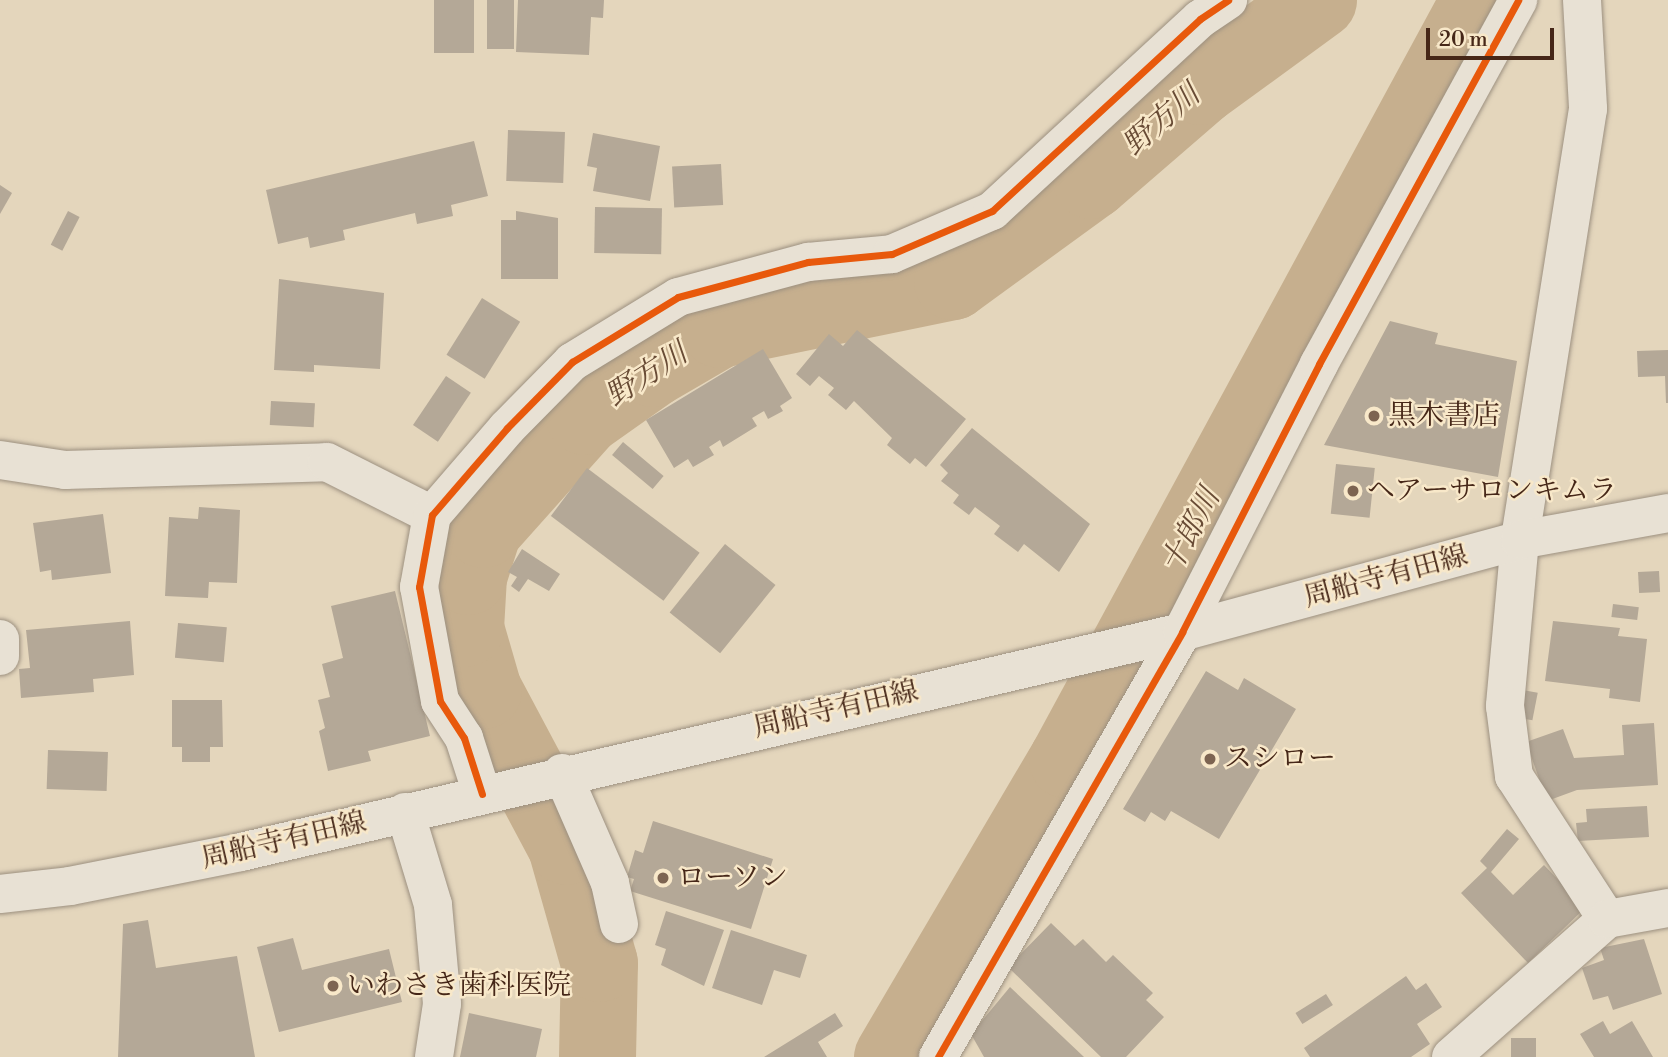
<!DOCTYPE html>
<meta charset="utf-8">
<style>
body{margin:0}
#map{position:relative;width:1668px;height:1057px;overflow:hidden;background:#e4d6bc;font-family:"Libre Bodoni","Noto Serif JP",serif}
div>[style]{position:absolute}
.river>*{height:77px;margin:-38.5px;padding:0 38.5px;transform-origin:38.5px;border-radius:38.5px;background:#c6af8e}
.building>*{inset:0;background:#b4a897;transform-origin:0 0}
.roads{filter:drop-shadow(0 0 2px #9c9080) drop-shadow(0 0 2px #9c9080)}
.street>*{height:38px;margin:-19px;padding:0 19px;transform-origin:19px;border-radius:19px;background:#e8e1d4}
.secondary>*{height:38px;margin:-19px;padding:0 19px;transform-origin:19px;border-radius:19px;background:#e8e1d4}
.cycleway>*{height:7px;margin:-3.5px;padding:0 3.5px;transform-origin:3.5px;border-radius:3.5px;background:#e8590c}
.dots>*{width:19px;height:19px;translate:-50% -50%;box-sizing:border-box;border:4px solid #f8e8c9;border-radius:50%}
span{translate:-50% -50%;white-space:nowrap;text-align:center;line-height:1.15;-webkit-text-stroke:5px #f8e8c9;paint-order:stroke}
.poi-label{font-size:28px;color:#462718}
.left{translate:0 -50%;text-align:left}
.street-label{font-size:28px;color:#462718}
.water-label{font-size:30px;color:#684b35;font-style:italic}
.scale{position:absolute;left:1426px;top:28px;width:128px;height:32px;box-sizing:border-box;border:4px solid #462718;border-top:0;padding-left:9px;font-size:21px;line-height:24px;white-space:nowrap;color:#462718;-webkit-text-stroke:5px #f8e8c9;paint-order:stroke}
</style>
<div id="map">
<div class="river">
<div style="left:597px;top:1057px;width:94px;rotate:-88.8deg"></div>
<div style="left:599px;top:963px;width:122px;rotate:-105.8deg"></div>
<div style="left:566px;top:846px;width:177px;rotate:-118deg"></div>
<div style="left:483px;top:690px;width:65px;rotate:-106.2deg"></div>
<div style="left:465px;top:628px;width:52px;rotate:-86.7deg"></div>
<div style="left:468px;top:576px;width:49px;rotate:-72.3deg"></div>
<div style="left:483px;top:529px;width:152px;rotate:-48.2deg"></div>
<div style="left:584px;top:416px;width:83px;rotate:-35.2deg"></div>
<div style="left:652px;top:368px;width:78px;rotate:-30.2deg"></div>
<div style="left:719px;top:329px;width:238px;rotate:-11.6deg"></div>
<div style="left:952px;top:281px;width:172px;rotate:-36deg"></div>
<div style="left:1091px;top:180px;width:144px;rotate:-40.8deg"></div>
<div style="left:1200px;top:86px;width:146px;rotate:-36.1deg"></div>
<div style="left:892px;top:1057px;width:345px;rotate:-59.5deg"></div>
<div style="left:1067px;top:760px;width:864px;rotate:-61.54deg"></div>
</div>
<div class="building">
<div style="left:434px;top:0;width:40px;height:53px"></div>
<div style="left:487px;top:0;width:27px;height:49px"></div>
<div style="clip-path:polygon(518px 0,604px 0,603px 18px,591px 17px,589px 55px,516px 52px)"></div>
<div style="left:508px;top:130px;width:57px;height:51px;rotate:2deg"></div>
<div style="clip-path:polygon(593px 133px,660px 146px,650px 201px,593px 191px,597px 168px,587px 166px)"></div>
<div style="clip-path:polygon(474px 141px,488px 196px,451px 205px,453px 216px,417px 224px,415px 213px,343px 230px,345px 240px,310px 248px,308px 237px,278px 244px,266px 190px)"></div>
<div style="left:721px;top:164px;width:41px;height:49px;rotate:87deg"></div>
<div style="clip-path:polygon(0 185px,12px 193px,0 214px)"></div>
<div style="left:595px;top:207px;width:67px;height:46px;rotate:1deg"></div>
<div style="left:68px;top:211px;width:13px;height:38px;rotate:27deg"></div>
<div style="clip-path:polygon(516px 211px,558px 218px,558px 279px,501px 279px,501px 220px,516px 220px)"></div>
<div style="clip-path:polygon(279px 279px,384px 293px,380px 369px,314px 365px,314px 372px,274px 370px)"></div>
<div style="left:482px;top:298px;width:45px;height:67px;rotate:32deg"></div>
<div style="clip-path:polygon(1390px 321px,1438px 333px,1435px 344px,1517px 361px,1498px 477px,1324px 445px)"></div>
<div style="clip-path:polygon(857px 330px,966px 419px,926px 467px,915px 458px,910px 464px,887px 445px,892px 438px,854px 401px,846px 410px,828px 395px,834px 388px,819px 376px,810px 386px,796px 374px,829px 334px,843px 346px)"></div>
<div style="clip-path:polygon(763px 349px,792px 398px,780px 406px,783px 411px,768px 419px,764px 411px,752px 418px,757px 426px,723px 447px,720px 440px,709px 447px,714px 455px,693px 467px,688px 459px,674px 468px,646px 420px)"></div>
<div style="clip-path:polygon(1668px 350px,1668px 403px,1666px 403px,1665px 376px,1638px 377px,1637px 351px)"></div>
<div style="left:446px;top:376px;width:30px;height:59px;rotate:34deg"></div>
<div style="left:271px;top:401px;width:44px;height:24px;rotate:3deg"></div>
<div style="clip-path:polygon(972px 428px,1090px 524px,1059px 572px,1024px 544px,1018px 552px,994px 534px,1000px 526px,975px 507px,969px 515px,953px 503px,959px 495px,941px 481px,948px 473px,940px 465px)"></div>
<div style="left:623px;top:442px;width:53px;height:17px;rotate:40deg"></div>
<div style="left:1336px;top:464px;width:39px;height:50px;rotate:6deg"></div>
<div style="left:587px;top:468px;width:141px;height:60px;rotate:37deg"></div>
<div style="clip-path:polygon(199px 507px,240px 510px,237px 583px,209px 582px,208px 598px,165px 596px,169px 517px,198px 519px)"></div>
<div style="clip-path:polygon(103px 514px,111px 573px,52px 580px,51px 570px,40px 572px,33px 523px)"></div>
<div style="left:725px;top:544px;width:65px;height:88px;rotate:39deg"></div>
<div style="clip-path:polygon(522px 549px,560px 574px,549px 591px,528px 579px,519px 592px,511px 586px,517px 577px,508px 572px)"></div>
<div style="left:1659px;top:571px;width:21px;height:21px;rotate:87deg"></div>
<div style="clip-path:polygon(395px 591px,430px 736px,368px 751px,371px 761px,328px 771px,319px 731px,325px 728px,318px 700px,330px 697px,322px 664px,343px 658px,331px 606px)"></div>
<div style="left:1613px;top:604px;width:26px;height:13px;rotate:7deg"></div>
<div style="clip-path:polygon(130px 621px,134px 675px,93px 679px,94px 692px,21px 698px,19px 669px,30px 668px,26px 630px)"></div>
<div style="clip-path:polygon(1553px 621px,1620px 628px,1618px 636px,1647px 639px,1640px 702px,1609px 698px,1610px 689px,1545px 681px)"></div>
<div style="left:178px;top:623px;width:49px;height:35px;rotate:5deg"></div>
<div style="clip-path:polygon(1206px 671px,1238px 690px,1244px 678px,1296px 709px,1219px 839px,1171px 811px,1165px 821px,1151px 812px,1145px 822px,1123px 809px)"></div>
<div style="left:1523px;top:690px;width:15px;height:28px;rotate:11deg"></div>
<div style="clip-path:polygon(172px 700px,222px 700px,223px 747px,210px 747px,210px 762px,182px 762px,182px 747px,172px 747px)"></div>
<div style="clip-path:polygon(1654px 723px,1658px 785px,1577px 790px,1547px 801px,1526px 742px,1563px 729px,1574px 758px,1624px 755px,1622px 725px)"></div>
<div style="left:48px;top:750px;width:60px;height:39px;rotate:2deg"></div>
<div style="clip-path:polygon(1647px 806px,1649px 837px,1578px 841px,1576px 823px,1587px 822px,1586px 809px)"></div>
<div style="clip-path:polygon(653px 821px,773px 859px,751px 929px,630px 891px,634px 879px,627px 877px,635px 850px,643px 853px)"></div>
<div style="clip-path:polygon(1507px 829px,1519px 839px,1491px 872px,1513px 895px,1544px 865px,1585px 908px,1528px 963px,1461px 893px,1487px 868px,1480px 861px)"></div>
<div style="clip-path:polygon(666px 911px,724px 930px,704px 986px,661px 965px,666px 949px,655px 945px)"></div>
<div style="clip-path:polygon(148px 920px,156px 968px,237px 956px,255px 1057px,118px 1057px,123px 924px)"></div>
<div style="clip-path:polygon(1051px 923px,1075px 946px,1083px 939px,1106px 962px,1113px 955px,1153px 993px,1146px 1000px,1164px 1017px,1126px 1057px,1101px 1057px,1008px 967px)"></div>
<div style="clip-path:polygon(731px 930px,807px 955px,800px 978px,774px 970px,762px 1005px,712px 988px)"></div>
<div style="clip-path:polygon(293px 938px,302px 970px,389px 949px,402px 1002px,279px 1032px,257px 947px)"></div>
<div style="clip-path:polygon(1644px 939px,1662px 994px,1613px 1010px,1608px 996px,1593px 1000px,1582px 968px,1604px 960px,1600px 948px)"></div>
<div style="clip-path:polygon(1406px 976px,1416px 990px,1426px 983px,1442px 1007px,1417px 1024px,1430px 1044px,1411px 1057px,1310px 1057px,1304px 1048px)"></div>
<div style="clip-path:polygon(1010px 987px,1084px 1057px,984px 1057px,971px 1034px)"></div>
<div style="left:1326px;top:994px;width:13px;height:36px;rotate:58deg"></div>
<div style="clip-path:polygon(469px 1013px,542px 1029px,536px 1057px,460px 1057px)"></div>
<div style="clip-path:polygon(835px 1013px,843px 1026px,818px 1042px,827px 1057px,764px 1057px)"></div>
<div style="clip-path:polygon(1603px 1021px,1610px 1034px,1632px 1021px,1653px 1057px,1594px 1057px,1580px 1034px)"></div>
<div style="left:1511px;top:1038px;width:25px;height:19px"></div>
</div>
<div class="roads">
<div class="street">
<div style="left:1582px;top:0;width:109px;rotate:86.8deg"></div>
<div style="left:1588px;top:109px;width:436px;rotate:99deg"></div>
<div style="left:1520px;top:540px;width:167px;rotate:95.2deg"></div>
<div style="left:1505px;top:706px;width:71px;rotate:82.7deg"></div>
<div style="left:1514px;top:776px;width:171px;rotate:57deg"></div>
<div style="left:0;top:460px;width:66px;rotate:8.7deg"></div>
<div style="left:65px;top:470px;width:262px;rotate:-1.7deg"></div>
<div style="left:327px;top:462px;width:118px;rotate:26.8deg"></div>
<div style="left:0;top:639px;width:17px;rotate:90deg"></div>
<div style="left:562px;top:773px;width:120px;rotate:66.4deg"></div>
<div style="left:610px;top:883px;width:42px;rotate:77.6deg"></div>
<div style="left:482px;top:794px;width:59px;rotate:-107.8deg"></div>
<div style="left:464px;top:738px;width:44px;rotate:-123deg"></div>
<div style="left:440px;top:701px;width:116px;rotate:-100.4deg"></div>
<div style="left:419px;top:587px;width:73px;rotate:-79.8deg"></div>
<div style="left:432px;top:515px;width:115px;rotate:-49.2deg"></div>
<div style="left:507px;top:428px;width:93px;rotate:-45.4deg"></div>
<div style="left:572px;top:362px;width:124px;rotate:-31.5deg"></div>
<div style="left:678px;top:297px;width:135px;rotate:-15.1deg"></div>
<div style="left:808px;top:262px;width:84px;rotate:-5.4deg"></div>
<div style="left:892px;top:254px;width:109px;rotate:-23.3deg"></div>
<div style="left:992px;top:211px;width:283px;rotate:-42.7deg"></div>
<div style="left:1200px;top:19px;width:34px;rotate:-34deg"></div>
<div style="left:405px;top:812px;width:97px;rotate:73.2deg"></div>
<div style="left:433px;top:905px;width:99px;rotate:84.8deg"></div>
<div style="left:442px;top:1004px;width:54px;rotate:98.6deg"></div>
<div style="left:938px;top:1057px;width:490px;rotate:-60.1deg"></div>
<div style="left:1451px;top:1057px;width:208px;rotate:-41.5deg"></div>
<div style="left:1607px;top:919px;width:62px;rotate:-10.2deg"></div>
</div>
<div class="secondary">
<div style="left:1182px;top:632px;width:301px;rotate:-62.9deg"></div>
<div style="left:1319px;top:364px;width:415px;rotate:-61.3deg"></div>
<div style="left:0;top:894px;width:70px;rotate:-6.5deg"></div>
<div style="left:70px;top:886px;width:174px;rotate:-11.2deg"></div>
<div style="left:241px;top:852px;width:966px;rotate:-13.16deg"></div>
<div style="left:1182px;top:632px;width:350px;rotate:-15.2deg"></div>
<div style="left:1520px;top:540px;width:150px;rotate:-10.3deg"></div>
</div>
</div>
<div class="cycleway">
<div style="left:482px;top:794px;width:59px;rotate:-107.8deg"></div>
<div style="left:464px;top:738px;width:44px;rotate:-123deg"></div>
<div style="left:440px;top:701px;width:116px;rotate:-100.4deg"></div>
<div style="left:419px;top:587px;width:73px;rotate:-79.8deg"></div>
<div style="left:432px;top:515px;width:115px;rotate:-49.2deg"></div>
<div style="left:507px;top:428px;width:93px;rotate:-45.4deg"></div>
<div style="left:572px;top:362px;width:124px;rotate:-31.5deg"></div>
<div style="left:678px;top:297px;width:135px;rotate:-15.1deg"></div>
<div style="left:808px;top:262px;width:84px;rotate:-5.4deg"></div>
<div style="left:892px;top:254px;width:109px;rotate:-23.3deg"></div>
<div style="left:992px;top:211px;width:283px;rotate:-42.7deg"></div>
<div style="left:1200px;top:19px;width:34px;rotate:-34deg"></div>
<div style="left:938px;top:1057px;width:490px;rotate:-60.1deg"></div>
<div style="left:1182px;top:632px;width:301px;rotate:-62.9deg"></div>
<div style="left:1319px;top:364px;width:415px;rotate:-61.3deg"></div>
</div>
<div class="dots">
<div style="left:1374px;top:416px;background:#7d6451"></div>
<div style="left:1353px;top:491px;background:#7d6451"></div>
<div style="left:1210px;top:759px;background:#7d6451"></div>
<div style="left:663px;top:878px;background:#7d6451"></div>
<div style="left:333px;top:986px;background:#7d6451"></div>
</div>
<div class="poi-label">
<span class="left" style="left:1388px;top:416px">黒木書店</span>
<span class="left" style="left:1367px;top:491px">ヘアーサロンキムラ</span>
<span class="left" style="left:1224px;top:759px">スシロー</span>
<span class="left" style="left:677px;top:878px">ローソン</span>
<span class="left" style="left:347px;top:986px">いわさき歯科医院</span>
</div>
<div class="street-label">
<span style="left:1386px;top:577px;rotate:-15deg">周船寺有田線</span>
<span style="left:836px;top:710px;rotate:-13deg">周船寺有田線</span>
<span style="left:284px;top:841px;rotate:-13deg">周船寺有田線</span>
</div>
<div class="water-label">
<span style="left:1162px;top:120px;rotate:-41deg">野方川</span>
<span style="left:647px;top:375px;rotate:-33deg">野方川</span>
<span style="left:1191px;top:531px;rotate:-62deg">十郎川</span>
</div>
<div class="scale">20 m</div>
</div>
